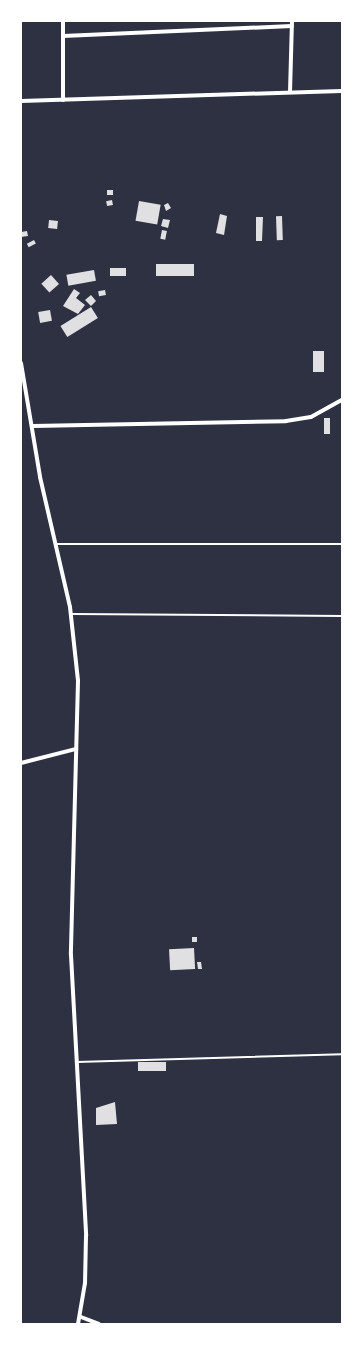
<!DOCTYPE html>
<style>
body{margin:0}
#map{position:relative;width:363px;height:1345px;overflow:hidden;background:#2d3142;font-family:Jost,sans-serif}
div>[style]{position:absolute}
.building>*{inset:0;background:#e0e0e3;transform-origin:0 0}
.service>*{height:2px;margin:-1px;padding:0 1px;transform-origin:1px;border-radius:1px;background:#fff}
.minor>*{height:4px;margin:-2px;padding:0 2px;transform-origin:2px;border-radius:2px;background:#fff}
span{translate:-50% -50%;white-space:nowrap;text-align:center;line-height:1.15;-webkit-text-stroke:4px #fff;paint-order:stroke}
.frame{position:absolute;inset:0;border:22px solid #fff;pointer-events:none}
</style>
<div id="map">
<div class="building">
<div style="left:107px;top:190px;width:6px;height:5px"></div>
<div style="left:112px;top:200px;width:5px;height:6px;rotate:79deg"></div>
<div style="left:139px;top:201px;width:22px;height:20px;rotate:10deg"></div>
<div style="clip-path:polygon(168px 203px,171px 208px,166px 211px,164px 205px)"></div>
<div style="clip-path:polygon(220px 214px,227px 216px,224px 235px,216px 233px)"></div>
<div style="left:282px;top:216px;width:24px;height:6px;rotate:88deg"></div>
<div style="clip-path:polygon(256px 217px,263px 217px,262px 241px,256px 241px)"></div>
<div style="clip-path:polygon(163px 219px,170px 220px,168px 228px,161px 226px)"></div>
<div style="left:49px;top:220px;width:9px;height:8px;rotate:6deg"></div>
<div style="left:162px;top:230px;width:5px;height:9px;rotate:11deg"></div>
<div style="clip-path:polygon(27px 231px,28px 236px,21px 237px,21px 232px)"></div>
<div style="left:34px;top:240px;width:4px;height:8px;rotate:63deg"></div>
<div style="left:194px;top:264px;width:12px;height:38px;rotate:90deg"></div>
<div style="left:110px;top:268px;width:16px;height:8px"></div>
<div style="left:94px;top:270px;width:11px;height:28px;rotate:80deg"></div>
<div style="left:51px;top:275px;width:12px;height:13px;rotate:48deg"></div>
<div style="clip-path:polygon(74px 289px,80px 293px,76px 298px,85px 305px,78px 314px,63px 306px)"></div>
<div style="left:105px;top:290px;width:5px;height:7px;rotate:79deg"></div>
<div style="clip-path:polygon(91px 295px,96px 301px,91px 306px,85px 300px)"></div>
<div style="left:91px;top:307px;width:13px;height:36px;rotate:58deg"></div>
<div style="left:50px;top:310px;width:11px;height:12px;rotate:80deg"></div>
<div style="left:313px;top:351px;width:11px;height:21px"></div>
<div style="left:324px;top:418px;width:6px;height:16px"></div>
<div style="left:192px;top:937px;width:5px;height:5px"></div>
<div style="left:194px;top:948px;width:21px;height:25px;rotate:87deg"></div>
<div style="clip-path:polygon(197px 962px,201px 962px,202px 969px,198px 969px)"></div>
<div style="left:138px;top:1062px;width:28px;height:9px"></div>
<div style="clip-path:polygon(115px 1102px,117px 1124px,96px 1125px,96px 1108px)"></div>
</div>
<div class="service">
<div style="left:57px;top:544px;width:285px"></div>
<div style="left:72px;top:614px;width:270px;rotate:0.4deg"></div>
<div style="left:77px;top:1062px;width:265px;rotate:-1.7deg"></div>
</div>
<div class="minor">
<div style="left:63px;top:36px;width:229px;rotate:-2.5deg"></div>
<div style="left:290px;top:92px;width:71px;rotate:-88.4deg"></div>
<div style="left:63px;top:100px;width:79px;rotate:-90deg"></div>
<div style="left:21px;top:101px;width:321px;rotate:-1.8deg"></div>
<div style="left:21px;top:363px;width:116px;rotate:80.5deg"></div>
<div style="left:40px;top:477px;width:133px;rotate:77deg"></div>
<div style="left:70px;top:607px;width:74px;rotate:83.8deg"></div>
<div style="left:78px;top:681px;width:274px;rotate:91.5deg"></div>
<div style="left:71px;top:955px;width:281px;rotate:86.9deg"></div>
<div style="left:86px;top:1236px;width:47px;rotate:91.2deg"></div>
<div style="left:85px;top:1283px;width:42px;rotate:99.7deg"></div>
<div style="left:33px;top:426px;width:253px;rotate:-1.1deg"></div>
<div style="left:286px;top:421px;width:25px;rotate:-9deg"></div>
<div style="left:311px;top:417px;width:35px;rotate:-29deg"></div>
<div style="left:21px;top:763px;width:57px;rotate:-14.3deg"></div>
<div style="left:81px;top:1317px;width:19px;rotate:21deg"></div>
</div>
<div class="frame"></div>
</div>
